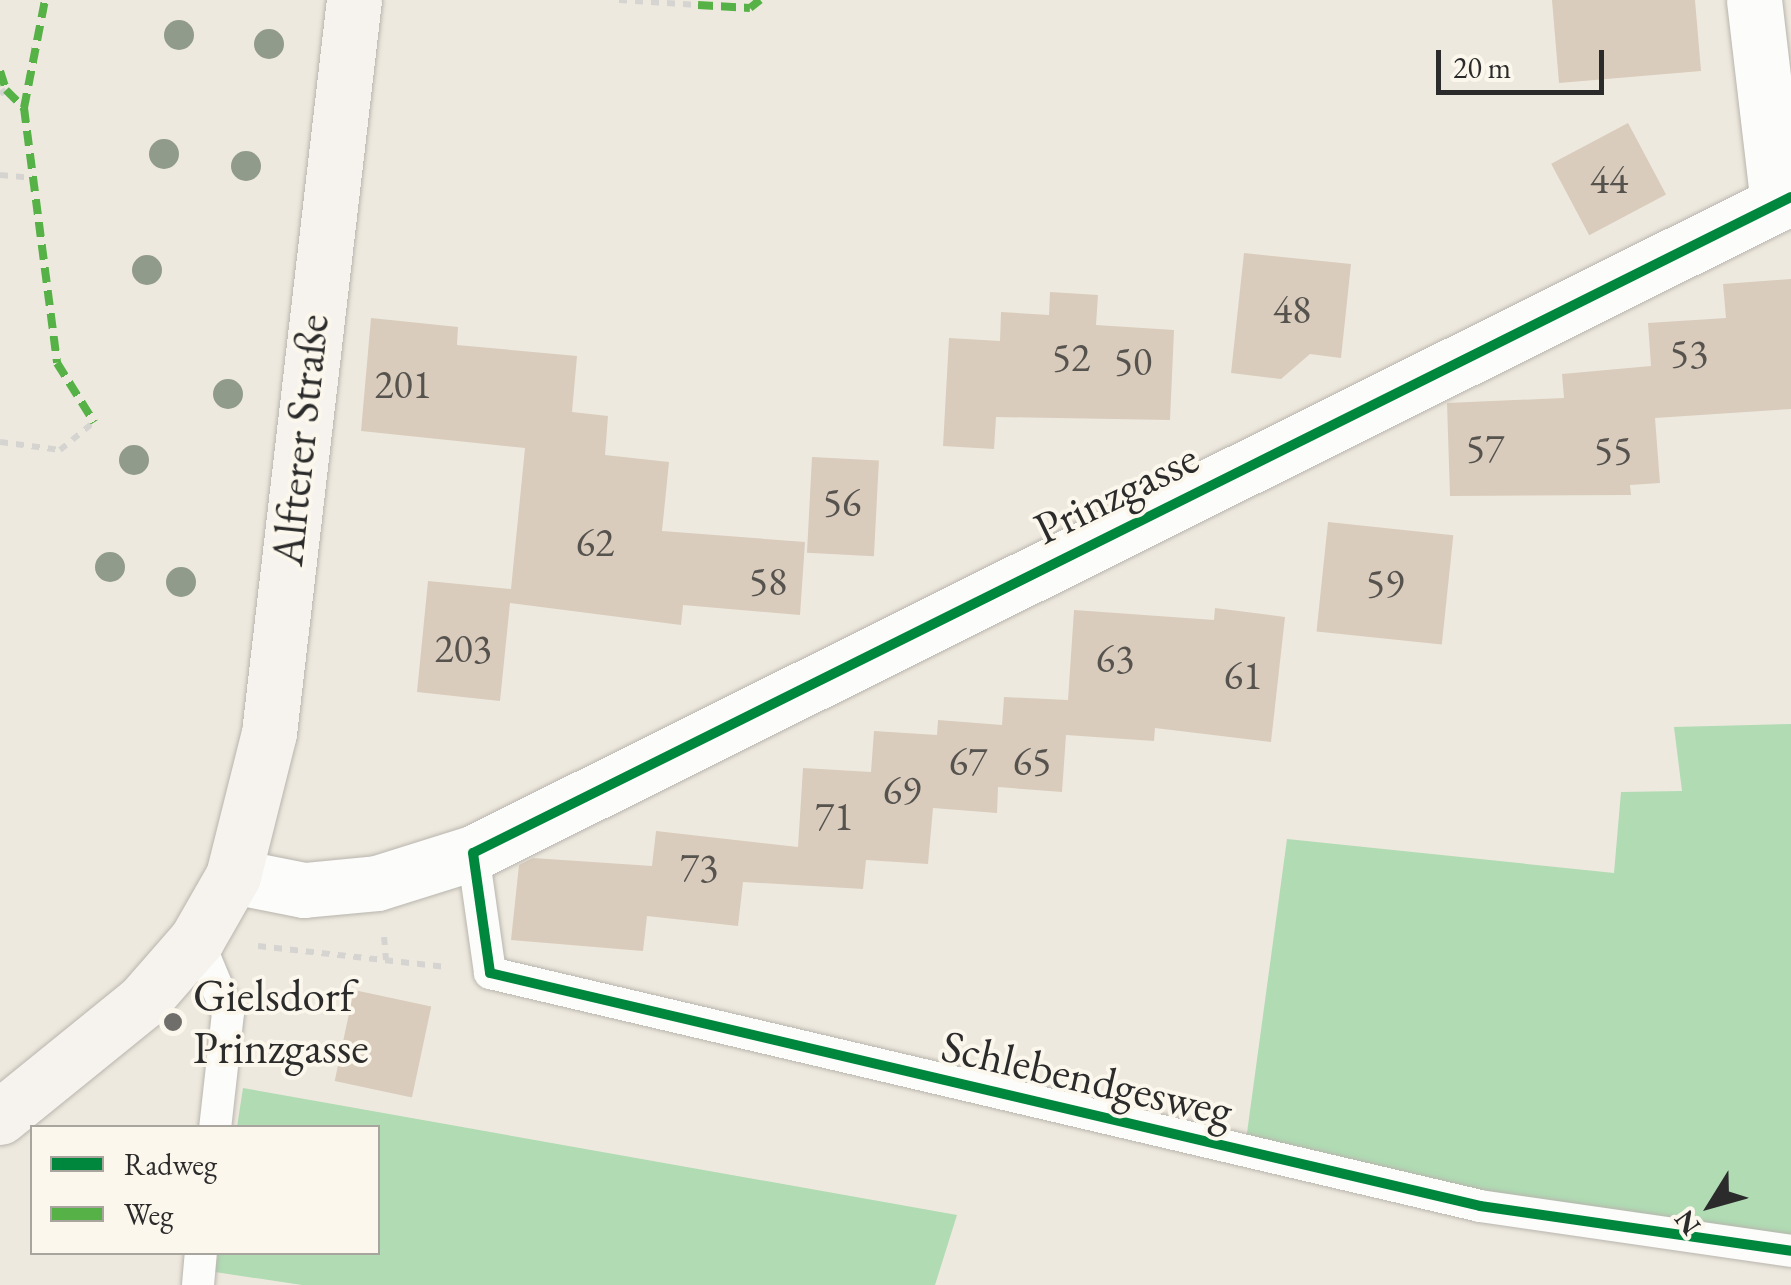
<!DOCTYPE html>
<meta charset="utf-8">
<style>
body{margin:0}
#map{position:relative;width:1791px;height:1285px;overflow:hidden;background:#eee9de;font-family:"EB Garamond",serif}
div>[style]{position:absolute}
.green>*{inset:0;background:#b0dbb3}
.building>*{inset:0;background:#d9ccbc;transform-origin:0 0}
.path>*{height:6px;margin-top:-3px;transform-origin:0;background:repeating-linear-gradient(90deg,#d5d4d1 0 8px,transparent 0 16px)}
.roads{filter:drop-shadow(0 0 2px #b8b5ae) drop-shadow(0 0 2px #b8b5ae)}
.lane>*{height:32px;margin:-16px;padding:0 16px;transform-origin:16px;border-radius:16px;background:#fcfcfa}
.street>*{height:55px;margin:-27.5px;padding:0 27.5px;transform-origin:27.5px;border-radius:27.5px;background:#fcfcfa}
.secondary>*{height:55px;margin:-27.5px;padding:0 27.5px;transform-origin:27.5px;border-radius:27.5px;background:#f6f3ef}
.quiet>*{height:8px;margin-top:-4px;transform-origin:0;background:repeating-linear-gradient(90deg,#56b246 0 15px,transparent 0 23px)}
.cycleway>*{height:10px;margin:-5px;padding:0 5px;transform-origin:5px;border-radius:5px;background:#00873e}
.trees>*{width:30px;height:30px;margin:-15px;border-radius:50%;background:#909b8c}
.dots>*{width:28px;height:28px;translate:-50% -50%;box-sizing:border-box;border:5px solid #fbf7ec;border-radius:50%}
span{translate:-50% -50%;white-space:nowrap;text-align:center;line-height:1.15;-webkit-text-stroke:8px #fbf7ec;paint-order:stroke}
.number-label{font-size:40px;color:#56534f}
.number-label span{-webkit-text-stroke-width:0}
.street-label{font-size:45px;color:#2b2b2b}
.poi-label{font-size:45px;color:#2b2b2b}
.left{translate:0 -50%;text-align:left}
.legend{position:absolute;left:30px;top:1125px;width:350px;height:130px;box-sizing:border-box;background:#fbf7ec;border:2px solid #a8a59f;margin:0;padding:12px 18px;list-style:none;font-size:30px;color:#2b2b2b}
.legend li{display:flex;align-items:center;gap:20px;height:50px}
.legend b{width:50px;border:2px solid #a8a59f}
.north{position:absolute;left:1661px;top:1155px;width:100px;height:100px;-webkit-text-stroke:8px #fbf7ec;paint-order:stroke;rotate:233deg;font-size:28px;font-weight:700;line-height:40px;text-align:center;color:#2b2b2b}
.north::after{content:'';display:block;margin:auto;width:35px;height:45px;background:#2b2b2b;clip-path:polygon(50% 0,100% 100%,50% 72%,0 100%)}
.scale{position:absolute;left:1436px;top:50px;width:168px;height:45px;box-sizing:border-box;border:5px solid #2b2b2b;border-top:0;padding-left:12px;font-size:30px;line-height:35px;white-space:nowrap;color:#2b2b2b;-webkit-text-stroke:8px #fbf7ec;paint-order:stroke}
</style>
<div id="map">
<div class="green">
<div style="clip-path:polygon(1791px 724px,1791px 1251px,1244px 1155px,1287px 839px,1614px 873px,1621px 792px,1682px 791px,1674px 727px)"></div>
<div style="clip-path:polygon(243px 1088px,957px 1215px,935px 1285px,302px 1285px,215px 1272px,218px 1253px,378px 1252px,378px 1128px,237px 1127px)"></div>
</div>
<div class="building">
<div style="clip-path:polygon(1552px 0,1695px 0,1701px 71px,1559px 83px)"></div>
<div style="left:1628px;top:123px;width:81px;height:87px;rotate:62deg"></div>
<div style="clip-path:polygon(1244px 253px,1351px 264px,1341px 358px,1310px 354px,1281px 379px,1231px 373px)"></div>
<div style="clip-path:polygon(1791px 279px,1791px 409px,1655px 418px,1660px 483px,1630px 485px,1631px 495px,1450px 496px,1447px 403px,1564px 398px,1562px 374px,1651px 366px,1648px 323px,1726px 318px,1723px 284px)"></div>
<div style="clip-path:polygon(1050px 292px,1098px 295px,1096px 325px,1174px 330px,1170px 420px,996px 417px,994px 449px,943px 446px,949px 338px,1000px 341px,1001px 312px,1049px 315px)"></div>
<div style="clip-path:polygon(371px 318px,458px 327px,457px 345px,577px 356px,572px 412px,608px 416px,605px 455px,669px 462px,662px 531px,805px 542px,800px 615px,683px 605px,681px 625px,510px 603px,500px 701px,417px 692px,428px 581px,511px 589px,525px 448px,361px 431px)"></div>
<div style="left:812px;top:457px;width:67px;height:96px;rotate:3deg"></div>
<div style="left:1328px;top:522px;width:126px;height:110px;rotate:6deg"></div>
<div style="clip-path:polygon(1215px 608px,1285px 617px,1271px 742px,1155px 728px,1154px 741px,1066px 735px,1062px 792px,998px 787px,997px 813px,933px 808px,928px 864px,866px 860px,863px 889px,743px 882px,738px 926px,647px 916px,643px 951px,511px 940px,519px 865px,533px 858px,652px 866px,656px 831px,798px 847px,803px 768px,871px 772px,874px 731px,937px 735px,938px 720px,1002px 725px,1004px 697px,1068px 700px,1074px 610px,1214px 620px)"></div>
<div style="left:354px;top:990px;width:79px;height:93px;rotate:12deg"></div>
</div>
<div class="path">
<div style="left:619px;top:0;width:79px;rotate:3.6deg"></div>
<div style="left:0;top:94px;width:7px;rotate:-34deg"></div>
<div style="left:0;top:175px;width:33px;rotate:5deg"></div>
<div style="left:0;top:442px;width:61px;rotate:7.6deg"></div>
<div style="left:60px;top:450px;width:44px;rotate:-39.5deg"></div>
<div style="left:384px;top:937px;width:23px;rotate:85deg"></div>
<div style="left:258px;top:946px;width:187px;rotate:6.4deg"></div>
</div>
<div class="roads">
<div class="lane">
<div style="left:473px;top:853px;width:121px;rotate:81.9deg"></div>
<div style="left:490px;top:973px;width:1017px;rotate:13.24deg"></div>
<div style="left:1480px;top:1206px;width:314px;rotate:8.2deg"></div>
<div style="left:197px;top:939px;width:80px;rotate:67.3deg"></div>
<div style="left:228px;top:1013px;width:116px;rotate:96.4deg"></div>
<div style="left:198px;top:1285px;width:33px;rotate:-85deg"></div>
</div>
<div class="street">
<div style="left:1754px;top:0;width:205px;rotate:83.3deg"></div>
<div style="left:233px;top:876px;width:72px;rotate:11.2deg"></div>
<div style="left:304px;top:890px;width:73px;rotate:-5.5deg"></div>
<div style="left:377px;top:883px;width:101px;rotate:-17.4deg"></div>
<div style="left:473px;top:853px;width:1472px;rotate:-26.46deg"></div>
</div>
<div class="secondary">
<div style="left:0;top:1117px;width:184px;rotate:-39deg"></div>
<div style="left:143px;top:1001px;width:82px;rotate:-48.9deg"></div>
<div style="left:197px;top:939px;width:73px;rotate:-60.3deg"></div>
<div style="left:233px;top:876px;width:147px;rotate:-75.9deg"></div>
<div style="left:269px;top:733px;width:738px;rotate:-83.39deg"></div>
</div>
</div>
<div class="quiet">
<div style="left:698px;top:5px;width:52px;rotate:3.3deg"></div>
<div style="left:750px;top:8px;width:13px;rotate:-39deg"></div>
<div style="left:0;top:71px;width:20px;rotate:72deg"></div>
<div style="left:6px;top:90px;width:25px;rotate:45deg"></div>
<div style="left:24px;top:108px;width:257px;rotate:82.6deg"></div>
<div style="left:57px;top:363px;width:70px;rotate:57.9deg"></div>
<div style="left:24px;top:108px;width:110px;rotate:-79deg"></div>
</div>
<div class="cycleway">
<div style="left:1791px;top:197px;width:1472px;rotate:153.54deg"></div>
<div style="left:473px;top:853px;width:121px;rotate:81.9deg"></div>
<div style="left:490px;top:973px;width:1017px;rotate:13.24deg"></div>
<div style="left:1480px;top:1206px;width:314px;rotate:8.2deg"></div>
</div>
<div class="trees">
<div style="left:179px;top:35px"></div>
<div style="left:269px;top:44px"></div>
<div style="left:164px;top:154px"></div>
<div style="left:246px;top:166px"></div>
<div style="left:147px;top:270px"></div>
<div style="left:228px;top:394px"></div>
<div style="left:134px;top:460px"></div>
<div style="left:110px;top:567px"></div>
<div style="left:181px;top:582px"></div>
</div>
<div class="dots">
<div style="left:173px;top:1022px;background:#6f6e6a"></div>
</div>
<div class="number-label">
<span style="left:1609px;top:179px">44</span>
<span style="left:1292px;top:309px">48</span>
<span style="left:1689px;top:353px">53</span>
<span style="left:1071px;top:357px">52</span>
<span style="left:1133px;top:361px">50</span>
<span style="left:403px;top:384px">201</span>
<span style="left:1485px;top:448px">57</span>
<span style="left:1613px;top:450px">55</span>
<span style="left:842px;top:502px">56</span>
<span style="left:595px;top:542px">62</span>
<span style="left:768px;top:581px">58</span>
<span style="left:1385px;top:583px">59</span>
<span style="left:463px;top:648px">203</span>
<span style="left:1115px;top:658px">63</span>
<span style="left:1243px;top:675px">61</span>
<span style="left:968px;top:761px">67</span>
<span style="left:1032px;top:761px">65</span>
<span style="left:902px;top:790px">69</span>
<span style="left:834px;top:816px">71</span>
<span style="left:699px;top:867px">73</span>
</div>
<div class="street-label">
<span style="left:300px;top:440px;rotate:-84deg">Alfterer Straße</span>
<span style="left:1116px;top:493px;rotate:-26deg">Prinzgasse</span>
<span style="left:1087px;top:1078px;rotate:13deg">Schlebendgesweg</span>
</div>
<div class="poi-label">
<span class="left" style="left:193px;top:1022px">Gielsdorf<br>Prinzgasse</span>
</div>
<ul class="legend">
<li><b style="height:12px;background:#00873e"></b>Radweg</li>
<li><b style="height:12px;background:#56b246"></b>Weg</li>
</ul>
<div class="north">N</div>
<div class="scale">20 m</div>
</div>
